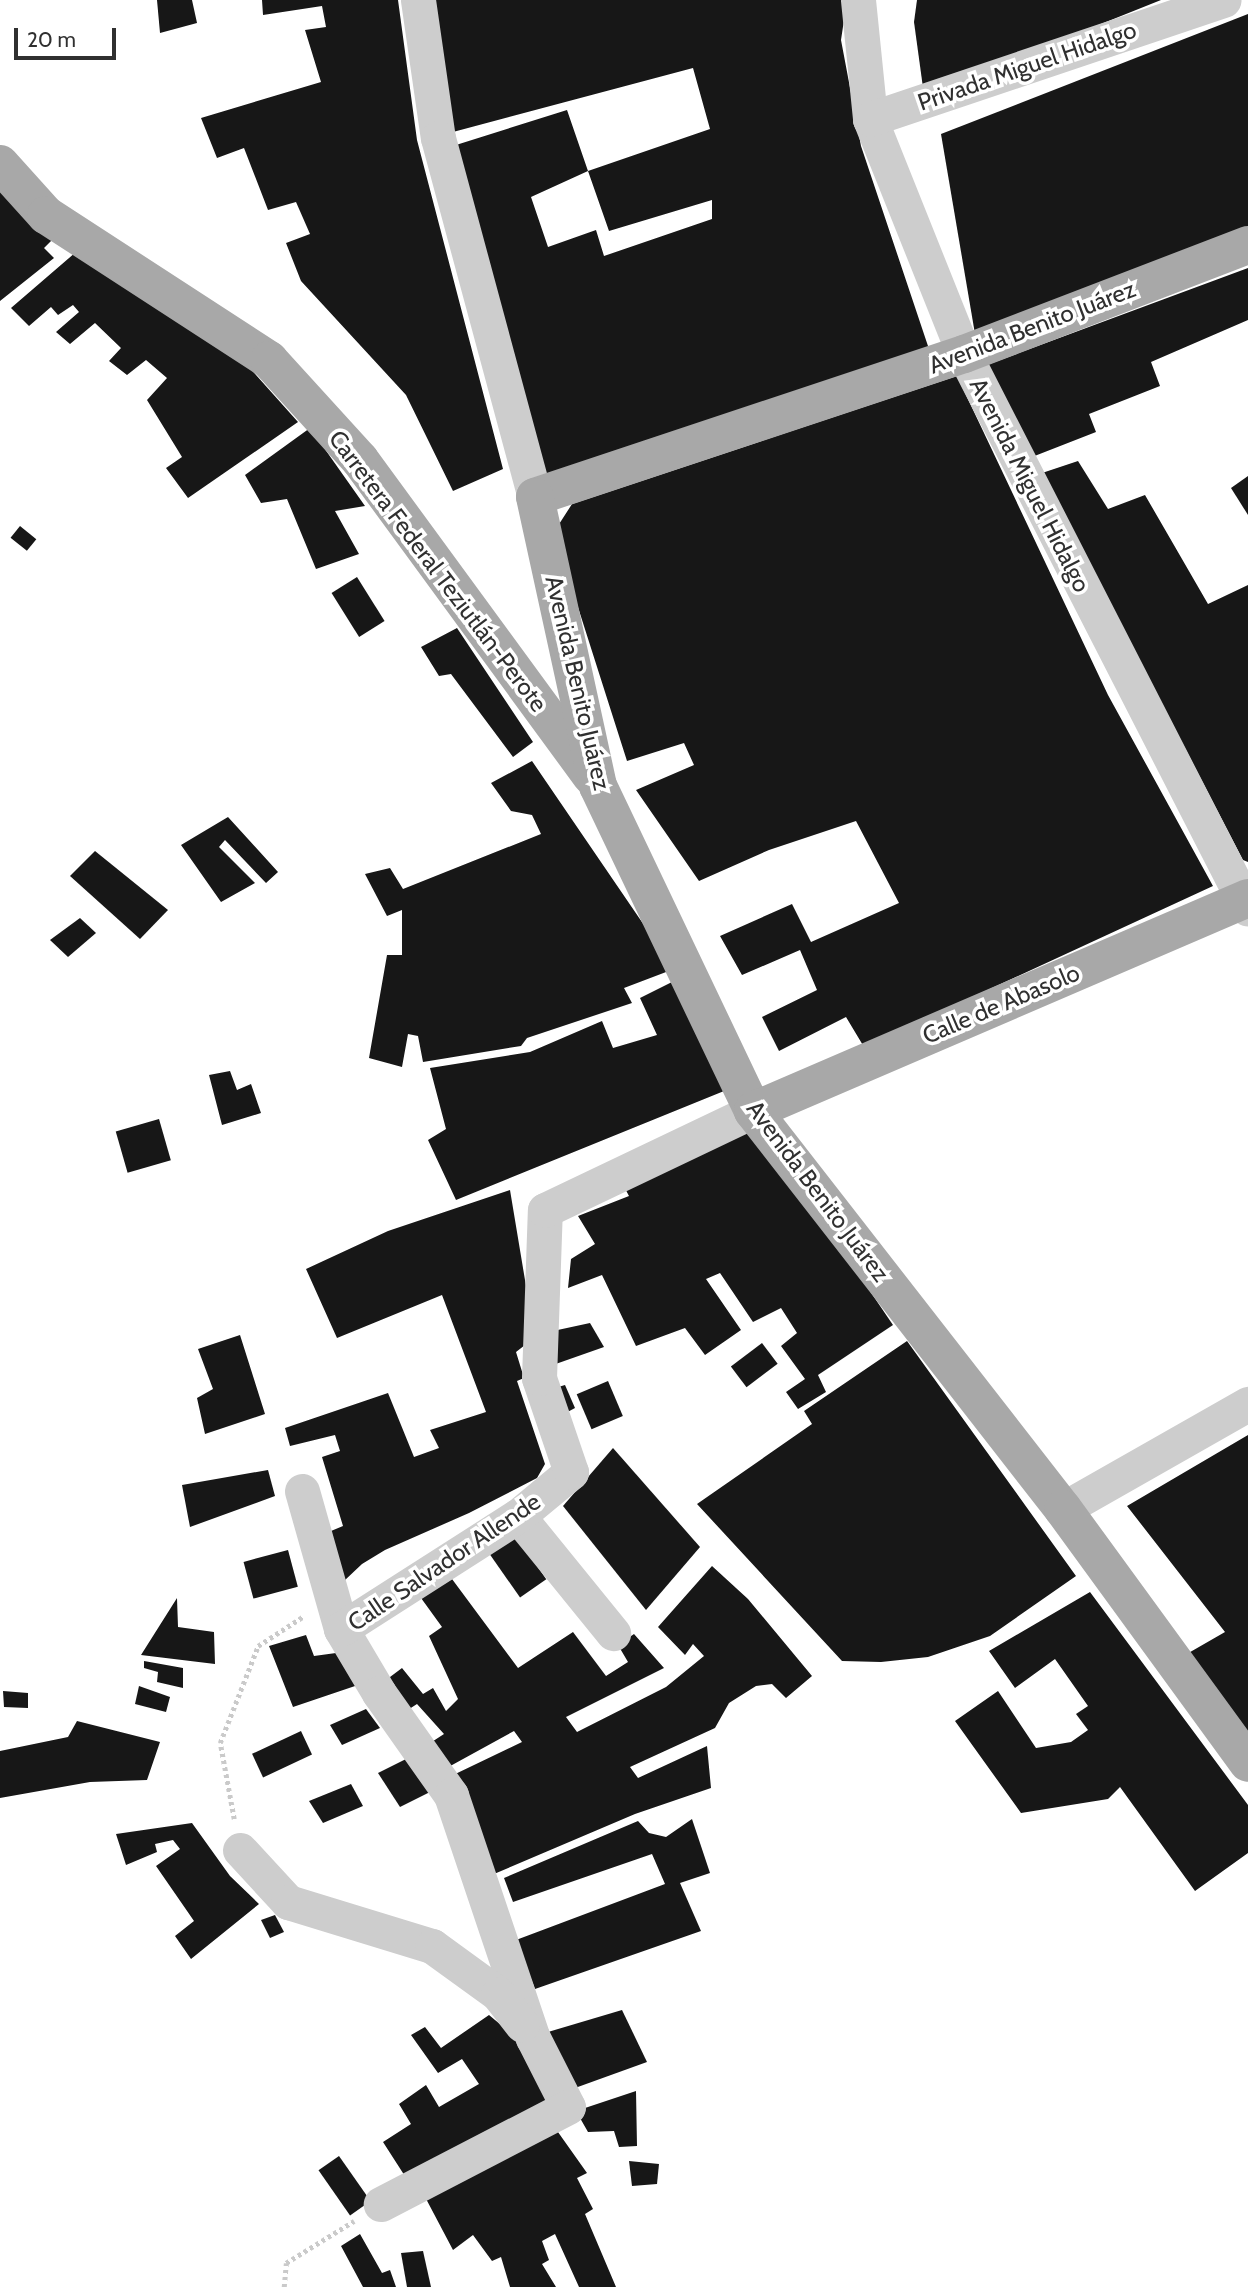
<!DOCTYPE html>
<meta charset="utf-8">
<style>
body{margin:0}
#map{position:relative;width:1248px;height:2287px;overflow:hidden;background:#fff;font-family:Cabin,sans-serif}
div>[style]{position:absolute}
.building>*{inset:0;background:#171717;transform-origin:0 0}
.path>*{height:4.5px;margin-top:-2.25px;transform-origin:0;background:repeating-linear-gradient(90deg,#cacaca 0 3.5px,transparent 0 7px)}
.minor>*{height:35px;margin:-17.5px;padding:0 17.5px;transform-origin:17.5px;border-radius:17.5px;background:#cdcdcd}
.primary>*{height:38px;margin:-19px;padding:0 19px;transform-origin:19px;border-radius:19px;background:#a8a8a8}
span{translate:-50% -50%;white-space:nowrap;text-align:center;line-height:1.15;-webkit-text-stroke:7px #fff;paint-order:stroke}
.street-label{font-size:24px;color:#303030}
.scale{position:absolute;left:14px;top:28px;width:102px;height:32px;box-sizing:border-box;border:4px solid #303030;border-top:0;padding-left:9px;font-size:21px;line-height:24px;white-space:nowrap;color:#303030;-webkit-text-stroke:5px #fff;paint-order:stroke}
</style>
<div id="map">
<div class="building">
<div style="clip-path:polygon(157px 0,192px 0,197px 23px,160px 33px)"></div>
<div style="clip-path:polygon(262px 0,398px 0,417px 140px,503px 469px,453px 491px,406px 395px,301px 281px,286px 243px,310px 234px,296px 202px,268px 210px,244px 148px,217px 158px,201px 118px,321px 82px,305px 30px,326px 27px,322px 6px,263px 15px)"></div>
<div style="clip-path:polygon(432px 0,847px 0,841px 40px,861px 146px,929px 349px,537px 479px,456px 145px,567px 110px,588px 171px,531px 197px,548px 247px,596px 230px,604px 256px,712px 219px,712px 200px,609px 231px,588px 171px,710px 129px,693px 68px,453px 132px)"></div>
<div style="clip-path:polygon(917px 0,1161px 0,924px 95px,914px 22px)"></div>
<div style="clip-path:polygon(1248px 14px,1248px 233px,975px 334px,941px 134px)"></div>
<div style="clip-path:polygon(0 187px,58px 234px,44px 248px,54px 258px,0 301px)"></div>
<div style="clip-path:polygon(76px 252px,247px 365px,298px 422px,188px 498px,166px 468px,182px 457px,147px 400px,167px 378px,146px 360px,127px 375px,109px 361px,121px 348px,95px 323px,70px 344px,56px 332px,79px 312px,73px 305px,58px 315px,51px 307px,29px 326px,11px 308px)"></div>
<div style="clip-path:polygon(1248px 268px,1248px 320px,1151px 362px,1160px 386px,1089px 414px,1096px 432px,1032px 457px,984px 366px)"></div>
<div style="clip-path:polygon(957px 376px,1108px 695px,1213px 886px,864px 1047px,846px 1017px,779px 1051px,762px 1017px,817px 990px,800px 950px,742px 975px,720px 936px,792px 904px,811px 942px,899px 903px,856px 821px,769px 850px,699px 881px,636px 790px,694px 765px,684px 743px,627px 761px,554px 532px,572px 504px)"></div>
<div style="clip-path:polygon(310px 428px,365px 506px,335px 511px,359px 554px,316px 569px,287px 499px,261px 503px,245px 475px)"></div>
<div style="clip-path:polygon(1078px 461px,1108px 509px,1145px 495px,1208px 604px,1248px 585px,1248px 862px,1243px 860px,1042px 473px)"></div>
<div style="clip-path:polygon(1248px 476px,1248px 515px,1231px 488px)"></div>
<div style="left:20px;top:526px;width:21px;height:15px;rotate:39deg"></div>
<div style="left:357px;top:577px;width:52px;height:30px;rotate:58deg"></div>
<div style="clip-path:polygon(457px 628px,533px 742px,513px 757px,451px 674px,439px 676px,421px 647px)"></div>
<div style="clip-path:polygon(532px 761px,674px 969px,624px 988px,632px 1003px,527px 1038px,521px 1046px,423px 1062px,418px 1036px,408px 1034px,402px 1067px,369px 1058px,387px 955px,402px 955px,402px 910px,387px 916px,365px 874px,390px 868px,403px 889px,541px 834px,532px 815px,511px 811px,491px 783px)"></div>
<div style="clip-path:polygon(228px 817px,278px 872px,266px 883px,225px 840px,219px 847px,255px 883px,221px 902px,181px 845px)"></div>
<div style="clip-path:polygon(95px 851px,168px 910px,140px 939px,70px 876px)"></div>
<div style="clip-path:polygon(80px 918px,96px 933px,68px 957px,50px 940px)"></div>
<div style="clip-path:polygon(680px 978px,729px 1089px,456px 1200px,428px 1140px,446px 1129px,430px 1068px,530px 1052px,602px 1021px,613px 1048px,657px 1035px,640px 998px)"></div>
<div style="clip-path:polygon(230px 1071px,237px 1090px,251px 1084px,261px 1113px,222px 1125px,209px 1075px)"></div>
<div style="clip-path:polygon(751px 1116px,893px 1325px,818px 1375px,826px 1392px,798px 1409px,786px 1392px,805px 1379px,781px 1346px,797px 1333px,781px 1308px,753px 1322px,720px 1273px,706px 1279px,741px 1330px,705px 1355px,685px 1328px,636px 1346px,602px 1275px,568px 1288px,571px 1259px,595px 1244px,578px 1216px,629px 1196px,621px 1181px)"></div>
<div style="left:159px;top:1119px;width:43px;height:45px;rotate:74deg"></div>
<div style="clip-path:polygon(510px 1190px,530px 1310px,525px 1345px,516px 1352px,524px 1378px,517px 1381px,545px 1464px,537px 1478px,469px 1513px,385px 1550px,362px 1564px,344px 1581px,331px 1531px,343px 1526px,322px 1457px,340px 1451px,335px 1435px,290px 1446px,285px 1428px,388px 1393px,414px 1457px,439px 1448px,430px 1430px,486px 1412px,442px 1295px,337px 1338px,306px 1269px,388px 1231px)"></div>
<div style="clip-path:polygon(590px 1323px,604px 1347px,550px 1366px,553px 1331px)"></div>
<div style="clip-path:polygon(240px 1335px,265px 1414px,205px 1434px,197px 1398px,213px 1389px,198px 1349px)"></div>
<div style="clip-path:polygon(907px 1341px,1076px 1576px,990px 1636px,928px 1657px,881px 1662px,842px 1661px,697px 1504px,812px 1424px,804px 1411px)"></div>
<div style="left:762px;top:1343px;width:26px;height:39px;rotate:53deg"></div>
<div style="left:608px;top:1381px;width:38px;height:34px;rotate:67deg"></div>
<div style="clip-path:polygon(565px 1385px,575px 1408px,560px 1416px,548px 1390px)"></div>
<div style="clip-path:polygon(1248px 1435px,1248px 1737px,1185px 1655px,1225px 1632px,1127px 1506px)"></div>
<div style="clip-path:polygon(613px 1448px,700px 1547px,646px 1610px,563px 1506px)"></div>
<div style="clip-path:polygon(268px 1470px,275px 1496px,190px 1527px,182px 1485px)"></div>
<div style="left:509px;top:1526px;width:65px;height:32px;rotate:55deg"></div>
<div style="left:288px;top:1550px;width:38px;height:46px;rotate:75deg"></div>
<div style="clip-path:polygon(712px 1566px,748px 1599px,812px 1676px,786px 1698px,772px 1684px,756px 1686px,729px 1703px,715px 1728px,630px 1767px,638px 1778px,707px 1746px,711px 1788px,635px 1814px,494px 1874px,449px 1777px,522px 1742px,514px 1731px,443px 1770px,424px 1747px,444px 1734px,417px 1704px,403px 1713px,382px 1683px,402px 1668px,423px 1694px,433px 1688px,446px 1711px,458px 1699px,429px 1636px,442px 1627px,421px 1598px,452px 1579px,518px 1668px,573px 1632px,606px 1676px,628px 1662px,618px 1645px,634px 1634px,664px 1668px,566px 1717px,577px 1732px,666px 1687px,704px 1656px,693px 1644px,685px 1655px,658px 1627px)"></div>
<div style="clip-path:polygon(1090px 1592px,1248px 1805px,1248px 1853px,1195px 1891px,1120px 1787px,1108px 1799px,1021px 1813px,955px 1721px,998px 1691px,1036px 1748px,1071px 1742px,1088px 1730px,1076px 1714px,1088px 1706px,1055px 1659px,1015px 1688px,989px 1651px)"></div>
<div style="clip-path:polygon(177px 1598px,178px 1627px,214px 1632px,215px 1664px,141px 1655px)"></div>
<div style="clip-path:polygon(306px 1635px,314px 1656px,336px 1653px,358px 1685px,293px 1707px,269px 1646px)"></div>
<div style="clip-path:polygon(144px 1661px,183px 1668px,183px 1688px,157px 1682px,158px 1672px,144px 1668px)"></div>
<div style="clip-path:polygon(139px 1686px,170px 1697px,166px 1712px,135px 1704px)"></div>
<div style="clip-path:polygon(3px 1691px,28px 1693px,28px 1708px,4px 1707px)"></div>
<div style="clip-path:polygon(366px 1709px,380px 1728px,342px 1745px,330px 1725px)"></div>
<div style="clip-path:polygon(77px 1721px,160px 1742px,147px 1780px,90px 1782px,0 1798px,0 1751px,68px 1737px)"></div>
<div style="left:301px;top:1731px;width:26px;height:54px;rotate:65deg"></div>
<div style="clip-path:polygon(406px 1759px,430px 1792px,400px 1807px,378px 1773px)"></div>
<div style="clip-path:polygon(351px 1784px,363px 1806px,323px 1823px,309px 1801px)"></div>
<div style="clip-path:polygon(692px 1819px,710px 1873px,680px 1883px,701px 1931px,535px 1989px,516px 1940px,665px 1884px,652px 1854px,513px 1902px,504px 1878px,638px 1821px,649px 1833px,666px 1837px)"></div>
<div style="clip-path:polygon(192px 1823px,230px 1876px,259px 1904px,191px 1959px,175px 1936px,194px 1921px,156px 1866px,180px 1849px,173px 1840px,155px 1844px,157px 1852px,126px 1865px,116px 1834px)"></div>
<div style="clip-path:polygon(275px 1915px,284px 1932px,270px 1938px,261px 1920px)"></div>
<div style="clip-path:polygon(622px 2010px,647px 2062px,575px 2088px,548px 2032px)"></div>
<div style="clip-path:polygon(489px 2015px,519px 2040px,552px 2098px,410px 2184px,383px 2142px,411px 2124px,399px 2104px,426px 2085px,439px 2107px,479px 2084px,462px 2059px,438px 2073px,411px 2035px,425px 2027px,441px 2048px)"></div>
<div style="clip-path:polygon(636px 2091px,637px 2146px,619px 2147px,614px 2131px,588px 2132px,576px 2111px)"></div>
<div style="clip-path:polygon(553px 2125px,587px 2173px,577px 2178px,593px 2209px,585px 2214px,616px 2287px,579px 2287px,555px 2234px,542px 2241px,549px 2260px,542px 2264px,556px 2287px,510px 2287px,501px 2257px,492px 2261px,473px 2235px,453px 2250px,424px 2195px)"></div>
<div style="left:339px;top:2156px;width:55px;height:25px;rotate:55deg"></div>
<div style="clip-path:polygon(629px 2161px,659px 2164px,657px 2184px,632px 2186px)"></div>
<div style="clip-path:polygon(360px 2234px,382px 2273px,390px 2270px,396px 2287px,363px 2287px,341px 2246px)"></div>
<div style="clip-path:polygon(423px 2251px,431px 2287px,407px 2287px,401px 2253px)"></div>
</div>
<div class="path">
<div style="left:234px;top:1819px;width:77px;rotate:-100.4deg"></div>
<div style="left:220px;top:1743px;width:104px;rotate:-68.6deg"></div>
<div style="left:258px;top:1646px;width:55px;rotate:-33.1deg"></div>
<div style="left:284px;top:2287px;width:24px;rotate:-85deg"></div>
<div style="left:286px;top:2263px;width:80px;rotate:-31.7deg"></div>
</div>
<div class="minor">
<div style="left:418px;top:0;width:139px;rotate:81.8deg"></div>
<div style="left:438px;top:138px;width:372px;rotate:74.9deg"></div>
<div style="left:858px;top:0;width:120px;rotate:84.2deg"></div>
<div style="left:870px;top:119px;width:253px;rotate:68.2deg"></div>
<div style="left:964px;top:354px;width:623px;rotate:62.9deg"></div>
<div style="left:870px;top:119px;width:373px;rotate:-18.6deg"></div>
<div style="left:302px;top:1491px;width:143px;rotate:74.2deg"></div>
<div style="left:341px;top:1629px;width:74px;rotate:59.3deg"></div>
<div style="left:379px;top:1693px;width:125px;rotate:54.8deg"></div>
<div style="left:451px;top:1795px;width:256px;rotate:71.4deg"></div>
<div style="left:533px;top:2038px;width:77px;rotate:63.1deg"></div>
<div style="left:568px;top:2107px;width:211px;rotate:152.6deg"></div>
<div style="left:1063px;top:1509px;width:213px;rotate:-29.6deg"></div>
<div style="left:518px;top:1516px;width:151px;rotate:50.9deg"></div>
<div style="left:341px;top:1629px;width:210px;rotate:-32.6deg"></div>
<div style="left:518px;top:1516px;width:69px;rotate:-39.7deg"></div>
<div style="left:571px;top:1472px;width:99px;rotate:-108.8deg"></div>
<div style="left:539px;top:1378px;width:168px;rotate:-88deg"></div>
<div style="left:545px;top:1210px;width:230px;rotate:-25.5deg"></div>
<div style="left:240px;top:1850px;width:71px;rotate:47.3deg"></div>
<div style="left:288px;top:1902px;width:151px;rotate:17deg"></div>
<div style="left:432px;top:1946px;width:82px;rotate:36deg"></div>
<div style="left:498px;top:1994px;width:39px;rotate:52deg"></div>
</div>
<div class="primary">
<div style="left:0;top:164px;width:69px;rotate:48deg"></div>
<div style="left:46px;top:215px;width:266px;rotate:33deg"></div>
<div style="left:269px;top:360px;width:135px;rotate:47.7deg"></div>
<div style="left:360px;top:460px;width:391px;rotate:53.8deg"></div>
<div style="left:1248px;top:245px;width:304px;rotate:159deg"></div>
<div style="left:964px;top:354px;width:452px;rotate:161.6deg"></div>
<div style="left:535px;top:497px;width:296px;rotate:77.7deg"></div>
<div style="left:598px;top:786px;width:360px;rotate:64.5deg"></div>
<div style="left:753px;top:1111px;width:504px;rotate:52.09deg"></div>
<div style="left:1063px;top:1509px;width:314px;rotate:53.9deg"></div>
<div style="left:753px;top:1111px;width:539px;rotate:-23.28deg"></div>
</div>
<div class="street-label">
<span style="left:1027px;top:66px;rotate:-19deg">Privada Miguel Hidalgo</span>
<span style="left:1032px;top:327px;rotate:-21deg">Avenida Benito Juárez</span>
<span style="left:1030px;top:485px;rotate:63deg">Avenida Miguel Hidalgo</span>
<span style="left:438px;top:571px;rotate:53deg">Carretera Federal Teziutlán-Perote</span>
<span style="left:578px;top:683px;rotate:77deg">Avenida Benito Juárez</span>
<span style="left:1001px;top:1004px;rotate:-23deg">Calle de Abasolo</span>
<span style="left:818px;top:1191px;rotate:53deg">Avenida Benito Juárez</span>
<span style="left:444px;top:1562px;rotate:-34deg">Calle Salvador Allende</span>
</div>
<div class="scale">20 m</div>
</div>
